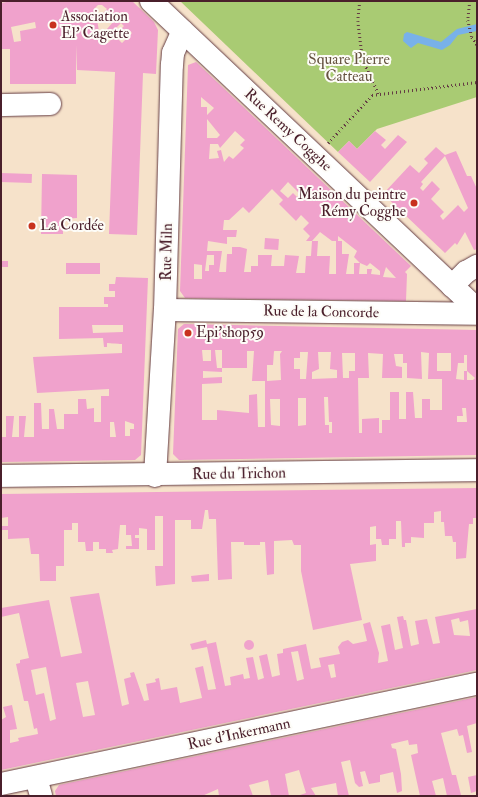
<!DOCTYPE html>
<meta charset="utf-8">
<style>
body{margin:0}
#map{position:relative;width:478px;height:797px;overflow:hidden;background:#f6e2ca;font-family:"IM FELL Double Pica",serif}
div>[style]{position:absolute}
.green>*{inset:0;background:#a9cb73}
.water>*{inset:0;background:#78b1e9}
.building>*{inset:0;background:#f0a2cc;transform-origin:0 0}
.round{border-radius:50%}
.path>*{height:2.5px;margin-top:-1.25px;transform-origin:0;background:repeating-linear-gradient(90deg,#643c43 0 1px,transparent 0 4px)}
.roads{filter:drop-shadow(0 0 1px #643c43) drop-shadow(0 0 1px #643c43)}
.minor>*{height:22px;margin:-11px;padding:0 11px;transform-origin:11px;border-radius:11px;background:#fff}
.dots>*{width:11px;height:11px;translate:-50% -50%;box-sizing:border-box;border:2px solid #fdfcf7;border-radius:50%}
span{translate:-50% -50%;white-space:nowrap;text-align:center;line-height:1.15;-webkit-text-stroke:4px #fdfcf7;paint-order:stroke}
.poi-label{font-size:15px;color:#4a1f2b}
.left{translate:0 -50%;text-align:left}
.right{translate:-100% -50%;text-align:right}
.park-label{font-size:15px;color:#665341}
.street-label{font-size:15px;color:#4a1f2b}
.frame{position:absolute;inset:0;border:2px solid #4a1f2b;pointer-events:none}
</style>
<div id="map">
<div class="green">
<div style="clip-path:polygon(180px 1px,477px 1px,477px 97px,377px 129px,357px 149px,349px 141px,338px 152px)"></div>
</div>
<div class="water">
<div style="clip-path:polygon(477px 24px,477px 31px,458px 35px,450px 45px,442px 50px,418px 43px,411px 48px,403px 41px,404px 34px,407px 32px,441px 42px,457px 29px)"></div>
</div>
<div class="building">
<div style="clip-path:polygon(evenodd,12px 1px,132px 1px,154px 22px,158px 30px,156px 74px,143px 73px,137px 235px,109px 234px,115px 72px,77px 70px,76px 45px,76px 84px,10px 84px,10px 49px,1px 49px,1px 3px,12px 1px,98px 5px,102px 5px,107px 9px,99px 17px,103px 22px,111px 14px,115px 17px,113px 20px,114px 21px,100px 37px,95px 8px,98px 5px,12px 1px,75px 12px,75px 22px,70px 23px,68px 13px,75px 12px,12px 1px,35px 22px,36px 28px,20px 31px,21px 41px,14px 42px,11px 27px,35px 22px,12px 1px,121px 23px,124px 26px,108px 43px,102px 42px,121px 23px,12px 1px,129px 30px,132px 33px,122px 43px,119px 40px,129px 30px)"></div>
<div style="clip-path:polygon(evenodd,196px 62px,411px 266px,405px 272px,407px 274px,406px 301px,185px 298px,180px 291px,188px 65px,196px 62px,201px 97px,214px 108px,207px 115px,207px 107px,201px 107px,201px 97px,196px 62px,207px 119px,220px 135px,217px 138px,207px 138px,207px 119px,196px 62px,235px 131px,245px 140px,240px 145px,244px 148px,233px 159px,229px 156px,224px 162px,221px 150px,217px 151px,219px 158px,209px 159px,210px 144px,218px 144px,220px 148px,235px 131px,196px 62px,288px 182px,300px 194px,297px 197px,293px 193px,288px 198px,280px 191px,288px 182px,196px 62px,272px 189px,283px 200px,279px 204px,296px 221px,301px 215px,309px 223px,303px 229px,310px 236px,306px 241px,312px 241px,311px 256px,306px 256px,305px 273px,296px 273px,299px 256px,285px 255px,284px 266px,271px 266px,272px 255px,258px 255px,258px 266px,251px 266px,251px 272px,244px 272px,247px 249px,240px 247px,232px 247px,232px 254px,227px 254px,226px 272px,219px 272px,222px 251px,207px 251px,208px 241px,227px 244px,227px 237px,236px 237px,237px 230px,223px 230px,224px 220px,229px 220px,243px 207px,249px 213px,272px 189px,196px 62px,320px 232px,332px 241px,336px 241px,336px 274px,329px 274px,330px 256px,317px 256px,318px 241px,312px 241px,320px 232px,196px 62px,338px 236px,357px 251px,354px 257px,360px 263px,367px 266px,370px 263px,380px 271px,380px 275px,371px 274px,372px 269px,367px 269px,367px 274px,359px 274px,360px 263px,354px 263px,354px 274px,346px 274px,349px 254px,342px 254px,342px 241px,338px 241px,338px 236px,196px 62px,207px 255px,214px 255px,214px 265px,209px 265px,209px 271px,205px 271px,207px 255px,196px 62px,194px 264px,202px 265px,202px 279px,194px 279px,194px 264px,196px 62px,386px 267px,396px 278px,383px 277px,386px 267px)"></div>
<div style="clip-path:polygon(375px 131px,386px 140px,381px 145px,385px 149px,398px 135px,407px 142px,370px 182px,338px 152px,349px 141px,357px 149px)"></div>
<div style="clip-path:polygon(evenodd,436px 147px,445px 155px,456px 151px,467px 176px,471px 176px,477px 189px,477px 249px,474px 250px,465px 232px,457px 245px,455px 243px,445px 253px,383px 194px,410px 165px,419px 173px,428px 163px,424px 159px,436px 147px,445px 156px,468px 208px,464px 212px,458px 205px,443px 220px,440px 216px,444px 212px,431px 199px,440px 189px,432px 181px,423px 191px,420px 188px,423px 184px,421px 182px,445px 156px)"></div>
<div style="left:1px;top:173px;width:31px;height:9px;rotate:2deg"></div>
<div style="clip-path:polygon(42px 174px,77px 175px,77px 218px,63px 219px,63px 234px,41px 234px)"></div>
<div style="left:265px;top:238px;width:14px;height:11px;rotate:4deg"></div>
<div style="left:1px;top:261px;width:7px;height:6px"></div>
<div style="left:66px;top:263px;width:34px;height:11px"></div>
<div style="clip-path:polygon(evenodd,116px 277px,148px 278px,141px 455px,135px 460px,1px 462px,1px 437px,6px 437px,6px 416px,14px 416px,12px 437px,19px 437px,19px 416px,26px 416px,24px 437px,34px 437px,34px 403px,41px 403px,42px 429px,49px 429px,49px 409px,54px 409px,57px 429px,64px 429px,64px 414px,78px 414px,78px 399px,86px 399px,87px 409px,94px 408px,94px 422px,101px 422px,101px 396px,109px 396px,109px 389px,37px 393px,33px 357px,122px 353px,122px 344px,107px 343px,107px 347px,104px 347px,103px 338px,59px 339px,59px 307px,108px 307px,108px 304px,104px 304px,104px 297px,115px 297px,115px 291px,109px 291px,109px 284px,115px 284px,116px 277px,92px 325px,123px 325px,123px 332px,93px 333px,92px 325px,116px 277px,125px 421px,134px 424px,134px 429px,130px 429px,130px 436px,125px 436px,125px 421px,116px 277px,110px 422px,114px 422px,116px 437px,110px 437px,110px 422px)"></div>
<div style="clip-path:polygon(evenodd,184px 324px,477px 330px,477px 455px,179px 460px,173px 454px,178px 329px,184px 324px,202px 350px,211px 350px,211px 361px,203px 361px,202px 350px,184px 324px,215px 350px,222px 350px,222px 368px,247px 368px,247px 351px,254px 351px,252px 381px,265px 381px,265px 427px,258px 427px,257px 394px,249px 395px,249px 413px,217px 410px,217px 420px,202px 420px,202px 384px,222px 383px,222px 377px,203px 378px,203px 371px,222px 372px,222px 368px,217px 368px,215px 350px,184px 324px,274px 351px,282px 351px,280px 354px,281px 380px,267px 381px,267px 365px,273px 365px,274px 351px,184px 324px,300px 352px,308px 352px,306px 379px,300px 379px,300px 369px,294px 369px,294px 358px,300px 358px,300px 352px,184px 324px,318px 352px,331px 352px,330px 369px,337px 370px,337px 378px,312px 379px,312px 372px,319px 369px,318px 352px,184px 324px,421px 352px,429px 353px,428px 379px,442px 379px,442px 410px,430px 410px,430px 399px,422px 399px,422px 418px,415px 418px,413px 392px,406px 392px,406px 419px,399px 419px,399px 392px,390px 392px,390px 420px,382px 420px,382px 433px,379px 433px,379px 418px,362px 419px,362px 433px,359px 433px,358px 378px,369px 378px,368px 353px,383px 354px,382px 378px,402px 378px,402px 367px,396px 366px,394px 354px,403px 354px,403px 363px,407px 363px,407px 378px,422px 379px,421px 352px,184px 324px,342px 353px,355px 353px,355px 371px,349px 371px,349px 378px,343px 378px,342px 353px,184px 324px,437px 353px,451px 353px,451px 371px,437px 371px,437px 353px,184px 324px,464px 355px,467px 355px,467px 371px,475px 378px,473px 380px,467px 380px,467px 371px,464px 371px,464px 380px,456px 379px,458px 363px,464px 363px,464px 355px,184px 324px,324px 397px,328px 397px,329px 422px,332px 422px,332px 433px,329px 433px,329px 425px,325px 425px,324px 397px,184px 324px,298px 398px,306px 398px,306px 425px,298px 426px,298px 398px,184px 324px,270px 399px,280px 399px,280px 426px,271px 425px,270px 399px,184px 324px,462px 408px,466px 408px,467px 422px,457px 422px,457px 416px,463px 416px,462px 408px)"></div>
<div style="clip-path:polygon(477px 488px,477px 518px,473px 518px,473px 524px,469px 524px,466px 558px,456px 559px,456px 542px,453px 542px,452px 536px,445px 536px,444px 522px,441px 522px,441px 511px,434px 512px,434px 523px,424px 523px,424px 538px,411px 537px,411px 543px,405px 543px,405px 547px,402px 547px,401px 521px,396px 521px,396px 539px,389px 539px,389px 545px,382px 545px,381px 539px,376px 539px,376px 526px,370px 527px,370px 545px,376px 544px,376px 561px,350px 564px,362px 620px,313px 630px,301px 571px,301px 545px,294px 545px,292px 540px,274px 541px,274px 574px,267px 575px,265px 542px,260px 542px,260px 545px,244px 545px,244px 542px,231px 542px,232px 579px,218px 580px,216px 519px,209px 519px,208px 510px,205px 510px,202px 529px,191px 529px,191px 520px,175px 520px,175px 584px,156px 586px,155px 566px,163px 566px,163px 516px,155px 516px,155px 550px,147px 550px,147px 529px,139px 528px,139px 535px,135px 535px,135px 538px,139px 538px,139px 549px,126px 549px,126px 546px,132px 546px,131px 535px,126px 535px,126px 525px,120px 525px,118px 549px,112px 550px,113px 553px,106px 553px,106px 549px,99px 549px,99px 542px,93px 542px,93px 551px,86px 551px,85px 542px,78px 542px,78px 523px,72px 523px,72px 530px,64px 530px,64px 566px,56px 566px,56px 581px,40px 581px,39px 554px,31px 554px,29px 538px,8px 539px,8px 530px,1px 530px,1px 526px,8px 526px,8px 517px,1px 518px,1px 494px)"></div>
<div style="clip-path:polygon(209px 574px,209px 581px,192px 582px,191px 576px)"></div>
<div style="clip-path:polygon(evenodd,99px 593px,122px 706px,129px 704px,124px 679px,131px 677px,130px 673px,134px 672px,144px 701px,149px 700px,146px 684px,156px 682px,155px 679px,159px 678px,161px 690px,177px 687px,180px 703px,202px 698px,195px 668px,203px 666px,208px 690px,216px 689px,207px 647px,192px 650px,190px 644px,206px 640px,207px 644px,216px 642px,225px 686px,231px 685px,230px 677px,243px 674px,244px 679px,250px 678px,246px 658px,253px 657px,258px 680px,264px 678px,259px 656px,267px 654px,272px 677px,280px 675px,277px 654px,283px 653px,283px 649px,306px 644px,311px 669px,321px 667px,319px 658px,340px 654px,338px 647px,342px 642px,348px 640px,353px 644px,367px 641px,363px 624px,370px 622px,379px 653px,378px 663px,388px 661px,381px 626px,390px 624px,395px 650px,403px 648px,397px 617px,403px 616px,404px 620px,406px 620px,411px 646px,419px 644px,415px 621px,427px 619px,433px 644px,440px 643px,435px 617px,477px 609px,477px 670px,1px 770px,1px 720px,6px 717px,3px 707px,12px 705px,17px 729px,10px 730px,10px 743px,19px 741px,18px 738px,38px 734px,37px 728px,34px 729px,28px 701px,24px 701px,16px 664px,20px 663px,20px 660px,29px 658px,19px 613px,1px 617px,1px 608px,49px 600px,61px 657px,82px 653px,70px 597px,99px 593px,459px 618px,460px 622px,468px 620px,470px 636px,454px 635px,451px 620px,459px 618px,99px 593px,298px 651px,304px 679px,297px 681px,291px 652px,298px 651px,99px 593px,334px 664px,336px 677px,331px 678px,328px 665px,334px 664px,99px 593px,46px 667px,56px 719px,50px 721px,44px 693px,36px 695px,31px 670px,46px 667px,99px 593px,88px 681px,95px 715px,83px 717px,76px 683px,88px 681px)"></div>
<div class="round" style="left:244px;top:640px;width:10px;height:10px"></div>
<div style="clip-path:polygon(477px 697px,477px 723px,467px 726px,472px 752px,467px 753px,463px 735px,459px 736px,457px 729px,441px 733px,452px 775px,456px 775px,461px 795px,457px 796px,447px 796px,443px 778px,432px 781px,436px 796px,420px 796px,411px 755px,418px 753px,417px 744px,409px 745px,408px 740px,391px 744px,392px 748px,396px 749px,401px 774px,402px 791px,397px 793px,393px 772px,380px 775px,380px 782px,369px 784px,365px 771px,360px 772px,363px 786px,359px 787px,355px 783px,350px 760px,341px 762px,349px 796px,338px 796px,336px 783px,311px 788px,316px 796px,297px 796px,306px 793px,299px 770px,285px 774px,289px 796px,271px 796px,268px 780px,249px 785px,253px 796px,219px 796px,218px 789px,202px 796px,56px 796px,55px 791px,59px 785px)"></div>
<div style="clip-path:polygon(477px 775px,477px 791px,471px 793px,468px 777px)"></div>
</div>
<div class="path">
<div style="left:360px;top:1px;width:20px;rotate:96deg"></div>
<div style="left:358px;top:21px;width:39px;rotate:83deg"></div>
<div style="left:363px;top:60px;width:38px;rotate:65deg"></div>
<div style="left:470px;top:1px;width:19px;rotate:96deg"></div>
<div style="left:468px;top:20px;width:17px;rotate:77deg"></div>
<div style="left:472px;top:37px;width:9px;rotate:58deg"></div>
<div style="left:328px;top:143px;width:65px;rotate:-47.5deg"></div>
<div style="left:372px;top:95px;width:106px;rotate:-7.1deg"></div>
</div>
<div class="roads">
<div class="minor">
<div style="left:151px;top:1px;width:448px;rotate:43.4deg"></div>
<div style="left:1px;top:105px;width:49px;rotate:-1.2deg"></div>
<div style="left:452px;top:286px;width:20px;rotate:-45deg"></div>
<div style="left:466px;top:272px;width:13px;rotate:-29deg"></div>
<div style="left:165px;top:310px;width:312px;rotate:0.7deg"></div>
<div style="left:1px;top:476px;width:476px;rotate:-0.7deg"></div>
<div style="left:155px;top:476px;width:166px;rotate:-86.6deg"></div>
<div style="left:165px;top:310px;width:245px;rotate:-88.4deg"></div>
<div style="left:172px;top:65px;width:12px;rotate:-85deg"></div>
<div style="left:173px;top:53px;width:24px;rotate:-66deg"></div>
<div style="left:36px;top:778px;width:19px;rotate:74deg"></div>
<div style="left:1px;top:784px;width:486px;rotate:-11.9deg"></div>
</div>
</div>
<div class="dots">
<div style="left:53px;top:25px;background:#c8321e"></div>
<div style="left:414px;top:203px;background:#c8321e"></div>
<div style="left:32px;top:226px;background:#c8321e"></div>
<div style="left:188px;top:333px;background:#c8321e"></div>
</div>
<div class="poi-label">
<span class="left" style="left:61px;top:25px">Association<br>El' Cagette</span>
<span class="right" style="left:406px;top:203px">Maison du peintre<br>Rémy Cogghe</span>
<span class="left" style="left:40px;top:226px">La Cordée</span>
<span class="left" style="left:196px;top:333px">Epi'shop59</span>
</div>
<div class="park-label">
<span style="left:349px;top:68px">Square Pierre<br>Catteau</span>
</div>
<div class="street-label">
<span style="left:288px;top:130px;rotate:43deg">Rue Remy Cogghe</span>
<span style="left:167px;top:252px;rotate:-89deg">Rue Miln</span>
<span style="left:321px;top:312px;rotate:1deg">Rue de la Concorde</span>
<span style="left:239px;top:474px;rotate:-1deg">Rue du Trichon</span>
<span style="left:239px;top:734px;rotate:-12deg">Rue d'Inkermann</span>
</div>
<div class="frame"></div>
</div>
